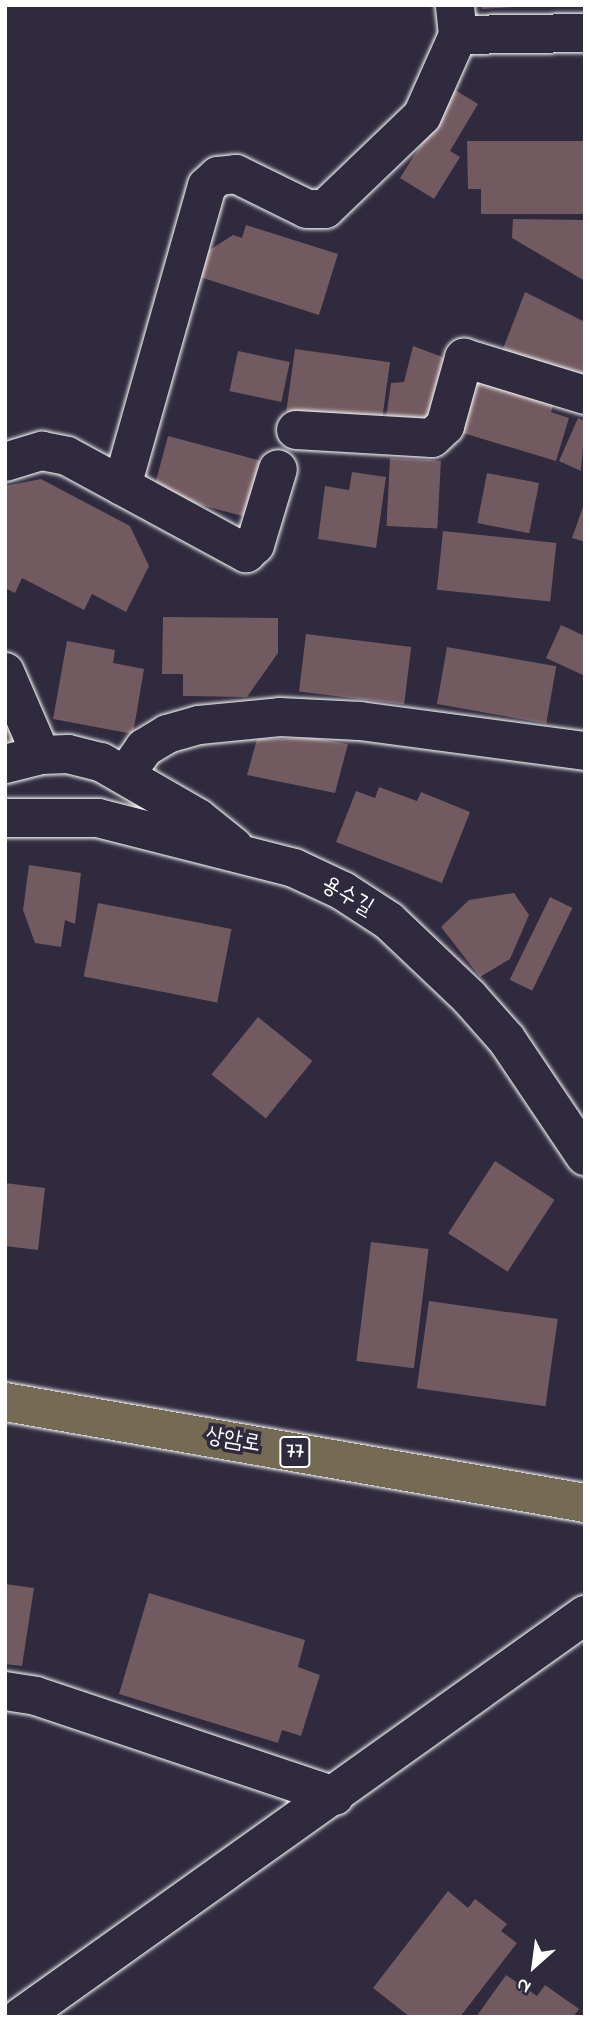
<!DOCTYPE html>
<meta charset="utf-8">
<style>
body{margin:0}
#map{position:relative;width:590px;height:2022px;overflow:hidden;background:#2f2a3d;font-family:"Indie Flower","Poor Story",sans-serif}
div>[style]{position:absolute}
.building>*{inset:0;background:#715a60;transform-origin:0 0}
.roads{filter:drop-shadow(0 0 2px #fff) drop-shadow(0 0 2px #fff)}
.minor>*{height:38px;margin:-19px;padding:0 19px;transform-origin:19px;border-radius:19px;background:#2f2a3d}
.major>*{height:38px;margin:-19px;padding:0 19px;transform-origin:19px;border-radius:19px;background:#756b55}
span{translate:-50% -50%;white-space:nowrap;text-align:center;line-height:1.15;-webkit-text-stroke:7px #2f2a3d;paint-order:stroke}
.shield-label span{padding:2px 5px;background:#2f2a3d;border:2px solid;border-radius:5px;-webkit-text-stroke-width:0}
.shield-label{font-size:21px;color:#fff;font-weight:700}
.street-label{font-size:23px;color:#fff}
.frame{position:absolute;inset:0;border:7px solid #fff;pointer-events:none}
.north{position:absolute;left:499px;top:1931px;width:70px;height:70px;-webkit-text-stroke:5px #2f2a3d;paint-order:stroke;rotate:208deg;font-size:19px;font-weight:700;line-height:28px;text-align:center;color:#fff}
.north::after{content:'';display:block;margin:auto;width:24px;height:32px;background:#fff;clip-path:polygon(50% 0,100% 100%,50% 72%,0 100%)}
</style>
<div id="map">
<div class="building">
<div style="clip-path:polygon(481px 5px,514px 5px,514px 7px,482px 9px)"></div>
<div style="clip-path:polygon(455px 90px,478px 104px,450px 151px,460px 157px,434px 199px,400px 178px)"></div>
<div style="clip-path:polygon(467px 141px,585px 141px,585px 214px,481px 214px,481px 189px,468px 189px)"></div>
<div style="clip-path:polygon(513px 219px,585px 220px,585px 281px,512px 238px)"></div>
<div style="clip-path:polygon(246px 225px,338px 254px,319px 315px,200px 277px,208px 251px,233px 235px,242px 238px)"></div>
<div style="clip-path:polygon(525px 292px,585px 322px,585px 386px,501px 354px)"></div>
<div style="clip-path:polygon(413px 346px,453px 361px,437px 425px,385px 425px,391px 383px,404px 382px)"></div>
<div style="left:295px;top:349px;width:96px;height:63px;rotate:8deg"></div>
<div style="left:238px;top:351px;width:53px;height:41px;rotate:12deg"></div>
<div style="clip-path:polygon(469px 379px,553px 405px,551px 412px,569px 418px,556px 461px,453px 430px)"></div>
<div style="clip-path:polygon(578px 418px,585px 421px,581px 471px,559px 461px)"></div>
<div style="left:168px;top:436px;width:106px;height:58px;rotate:15deg"></div>
<div style="left:390px;top:458px;width:51px;height:68px;rotate:3deg"></div>
<div style="clip-path:polygon(352px 472px,386px 477px,376px 548px,318px 539px,325px 486px,349px 490px)"></div>
<div style="left:487px;top:473px;width:53px;height:51px;rotate:11deg"></div>
<div style="clip-path:polygon(41px 479px,130px 526px,149px 566px,126px 612px,92px 594px,84px 610px,22px 578px,15px 593px,5px 588px,5px 486px)"></div>
<div style="clip-path:polygon(584px 504px,585px 504px,585px 542px,572px 538px)"></div>
<div style="left:443px;top:531px;width:114px;height:59px;rotate:6deg"></div>
<div style="clip-path:polygon(163px 617px,278px 618px,278px 653px,247px 697px,183px 696px,183px 674px,162px 674px)"></div>
<div style="clip-path:polygon(561px 625px,585px 636px,585px 676px,546px 658px)"></div>
<div style="left:306px;top:634px;width:106px;height:58px;rotate:7deg"></div>
<div style="clip-path:polygon(67px 641px,115px 650px,113px 663px,144px 669px,133px 734px,53px 719px)"></div>
<div style="left:447px;top:647px;width:111px;height:58px;rotate:10deg"></div>
<div style="clip-path:polygon(5px 698px,22px 737px,5px 743px)"></div>
<div style="clip-path:polygon(313px 738px,348px 744px,335px 793px,247px 775px,257px 739px)"></div>
<div style="clip-path:polygon(379px 787px,417px 801px,421px 792px,470px 812px,442px 883px,336px 842px,356px 791px,375px 798px)"></div>
<div style="clip-path:polygon(29px 865px,81px 873px,75px 924px,65px 920px,61px 947px,35px 943px,23px 910px)"></div>
<div style="clip-path:polygon(514px 893px,529px 915px,510px 959px,480px 977px,441px 927px,469px 900px)"></div>
<div style="left:550px;top:897px;width:25px;height:92px;rotate:26deg"></div>
<div style="left:98px;top:903px;width:136px;height:75px;rotate:11deg"></div>
<div style="left:258px;top:1017px;width:70px;height:74px;rotate:39deg"></div>
<div style="left:495px;top:1161px;width:71px;height:86px;rotate:33deg"></div>
<div style="clip-path:polygon(5px 1183px,45px 1188px,38px 1250px,5px 1246px)"></div>
<div style="left:371px;top:1242px;width:58px;height:120px;rotate:7deg"></div>
<div style="left:429px;top:1301px;width:130px;height:88px;rotate:8deg"></div>
<div style="clip-path:polygon(5px 1584px,34px 1588px,22px 1666px,5px 1664px)"></div>
<div style="clip-path:polygon(149px 1593px,305px 1640px,298px 1667px,320px 1675px,301px 1736px,282px 1730px,278px 1743px,119px 1694px)"></div>
<div style="clip-path:polygon(448px 1891px,468px 1908px,475px 1899px,507px 1924px,501px 1931px,517px 1943px,460px 2017px,410px 2017px,373px 1988px)"></div>
<div style="clip-path:polygon(506px 1975px,537px 1996px,545px 1985px,579px 2009px,573px 2017px,476px 2017px)"></div>
</div>
<div class="roads">
<div class="minor">
<div style="left:458px;top:35px;width:127px;rotate:-0.9deg"></div>
<div style="left:296px;top:430px;width:136px;rotate:3.4deg"></div>
<div style="left:432px;top:438px;width:18px;rotate:-43deg"></div>
<div style="left:445px;top:426px;width:71px;rotate:-74.4deg"></div>
<div style="left:464px;top:358px;width:127px;rotate:17deg"></div>
<div style="left:5px;top:462px;width:39px;rotate:-17deg"></div>
<div style="left:42px;top:451px;width:25px;rotate:11deg"></div>
<div style="left:67px;top:456px;width:204px;rotate:28.5deg"></div>
<div style="left:246px;top:553px;width:12px;rotate:-42deg"></div>
<div style="left:255px;top:545px;width:79px;rotate:-73.2deg"></div>
<div style="left:122px;top:486px;width:312px;rotate:-74.2deg"></div>
<div style="left:207px;top:186px;width:15px;rotate:-42deg"></div>
<div style="left:218px;top:176px;width:18px;rotate:-6deg"></div>
<div style="left:236px;top:174px;width:79px;rotate:26.2deg"></div>
<div style="left:307px;top:209px;width:18px"></div>
<div style="left:325px;top:209px;width:134px;rotate:-43.8deg"></div>
<div style="left:422px;top:116px;width:89px;rotate:-66deg"></div>
<div style="left:458px;top:35px;width:30px;rotate:-96deg"></div>
<div style="left:5px;top:672px;width:90px;rotate:66.6deg"></div>
<div style="left:41px;top:755px;width:27px;rotate:-2deg"></div>
<div style="left:68px;top:754px;width:34px;rotate:14deg"></div>
<div style="left:101px;top:762px;width:112px;rotate:30deg"></div>
<div style="left:198px;top:818px;width:46px;rotate:38.9deg"></div>
<div style="left:5px;top:764px;width:37px;rotate:-14deg"></div>
<div style="left:126px;top:774px;width:32px;rotate:-55deg"></div>
<div style="left:144px;top:748px;width:27px;rotate:-31deg"></div>
<div style="left:167px;top:734px;width:33px;rotate:-16deg"></div>
<div style="left:199px;top:725px;width:81px;rotate:-5.6deg"></div>
<div style="left:280px;top:717px;width:80px;rotate:2.9deg"></div>
<div style="left:360px;top:721px;width:227px;rotate:7.6deg"></div>
<div style="left:5px;top:818px;width:93px"></div>
<div style="left:98px;top:818px;width:202px;rotate:14.3deg"></div>
<div style="left:294px;top:868px;width:54px;rotate:25.1deg"></div>
<div style="left:343px;top:891px;width:55px;rotate:33.1deg"></div>
<div style="left:389px;top:921px;width:110px;rotate:43.5deg"></div>
<div style="left:469px;top:997px;width:57px;rotate:48.5deg"></div>
<div style="left:507px;top:1040px;width:140px;rotate:56.1deg"></div>
<div style="left:5px;top:1691px;width:31px;rotate:9deg"></div>
<div style="left:36px;top:1696px;width:315px;rotate:18.5deg"></div>
<div style="left:21px;top:2017px;width:693px;rotate:-35.48deg"></div>
</div>
<div class="major">
<div style="left:5px;top:1402px;width:589px;rotate:9.88deg"></div>
</div>
</div>
<div class="shield-label">
<span style="left:295px;top:1452px">77</span>
</div>
<div class="street-label">
<span style="left:347px;top:897px;rotate:30deg">용수길</span>
<span style="left:233px;top:1441px;rotate:10deg">상암로</span>
</div>
<div class="frame"></div>
<div class="north">N</div>
</div>
